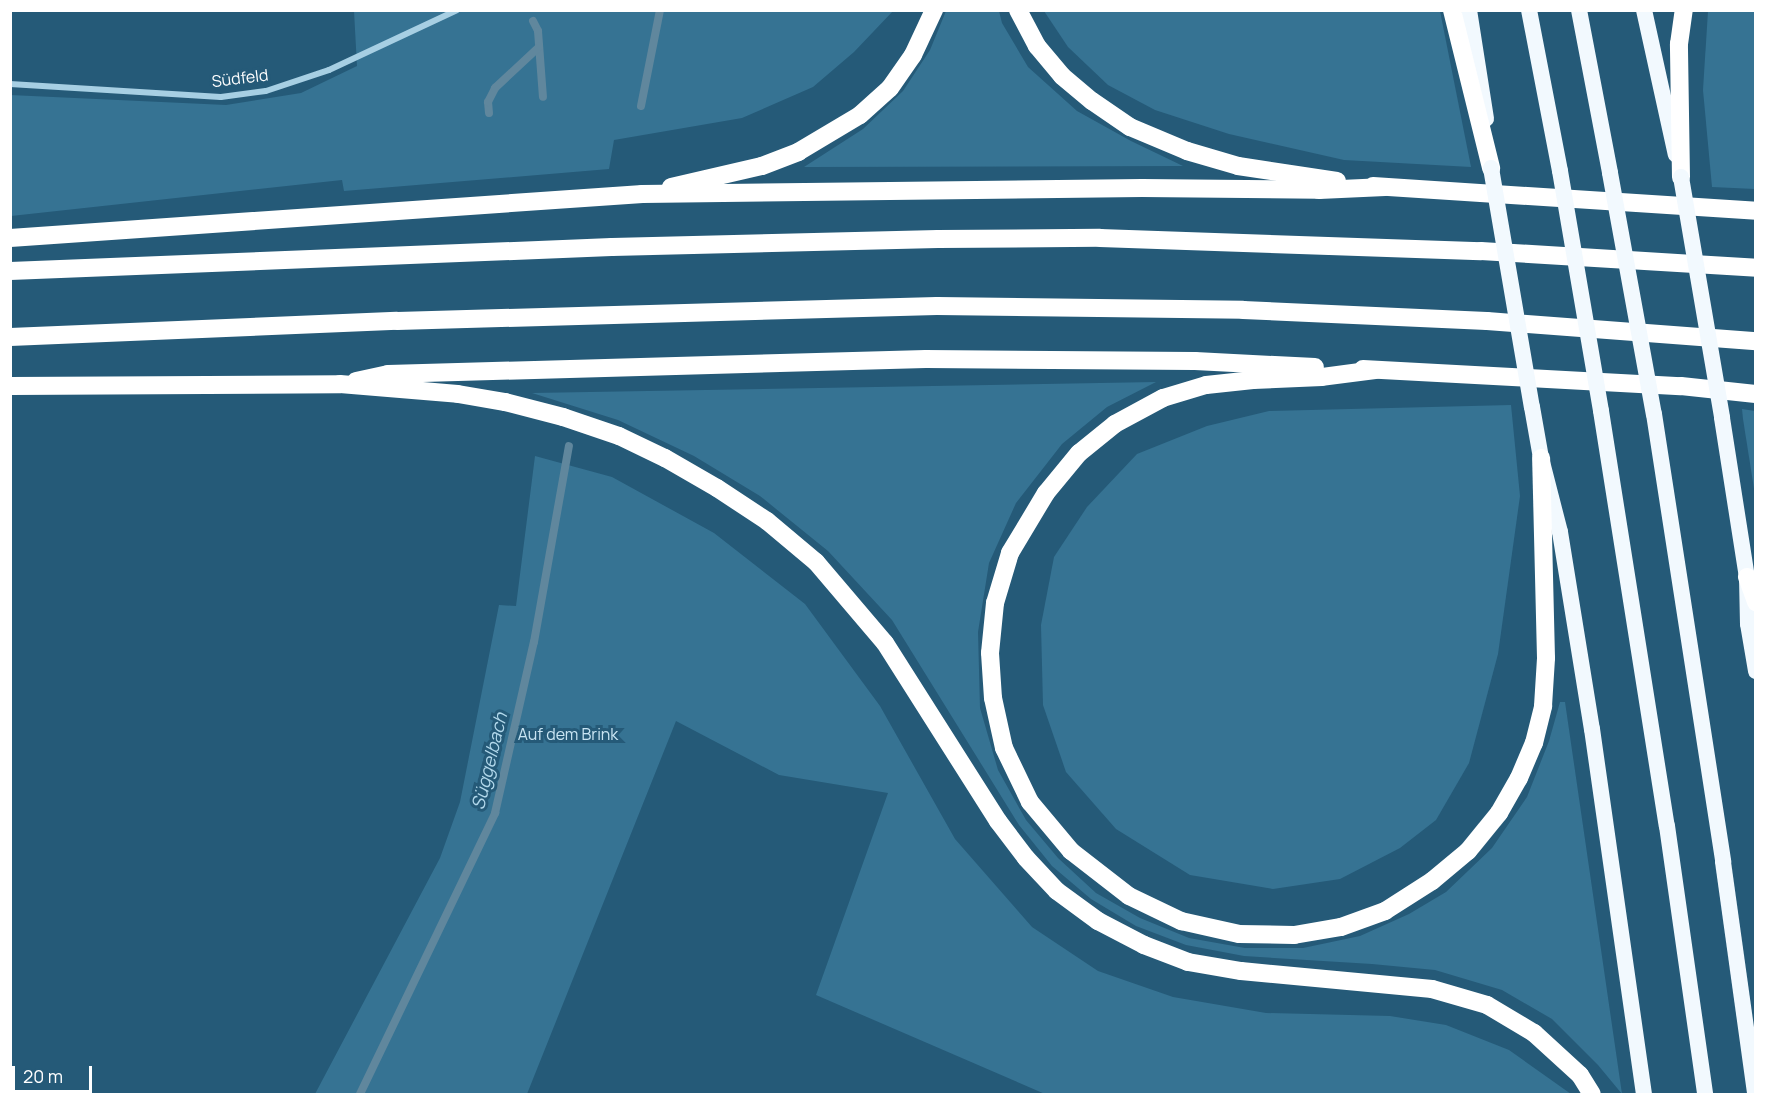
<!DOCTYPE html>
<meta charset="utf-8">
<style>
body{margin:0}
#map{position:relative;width:1766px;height:1105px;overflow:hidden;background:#255a78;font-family:Manrope,sans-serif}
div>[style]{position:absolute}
.green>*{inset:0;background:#367393}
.stream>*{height:8px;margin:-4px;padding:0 4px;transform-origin:4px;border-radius:4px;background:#60879d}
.minor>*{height:6px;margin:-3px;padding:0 3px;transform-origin:3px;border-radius:3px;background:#a7cfe3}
.trunk>*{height:16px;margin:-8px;padding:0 8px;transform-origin:8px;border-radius:8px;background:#f2f9fe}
.motorway>*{height:18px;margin:-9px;padding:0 9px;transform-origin:9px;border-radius:9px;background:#fff}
.trunk-bridge>*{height:16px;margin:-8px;padding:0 8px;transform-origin:8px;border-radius:8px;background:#f2f9fe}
span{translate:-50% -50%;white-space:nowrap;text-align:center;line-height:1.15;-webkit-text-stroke:6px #255a78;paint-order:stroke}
.street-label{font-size:16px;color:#fff}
.park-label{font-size:16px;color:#c9e5f3}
.water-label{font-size:18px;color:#b2d8eb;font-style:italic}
.frame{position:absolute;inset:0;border:12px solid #fff;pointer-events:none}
.scale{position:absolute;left:12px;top:1066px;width:80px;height:27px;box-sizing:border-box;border:3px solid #fff;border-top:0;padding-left:8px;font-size:18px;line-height:21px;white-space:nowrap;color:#fff;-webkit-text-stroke:4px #255a78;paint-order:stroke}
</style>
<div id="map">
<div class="green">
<div style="clip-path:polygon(354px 11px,893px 11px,854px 52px,813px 87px,742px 118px,614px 140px,609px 169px,344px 191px,342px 180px,11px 216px,10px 95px,226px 105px,301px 93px,357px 66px)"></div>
<div style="clip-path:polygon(946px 11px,999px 11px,1002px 23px,1028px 67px,1077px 111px,1131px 141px,1183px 166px,804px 167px,863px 129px,903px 91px,930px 50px)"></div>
<div style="clip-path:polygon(1044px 11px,1440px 11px,1471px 167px,1344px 160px,1229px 134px,1155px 110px,1108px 85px,1068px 47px)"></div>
<div style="clip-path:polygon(1708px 11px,1755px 11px,1755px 189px,1712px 187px,1703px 90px)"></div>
<div style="clip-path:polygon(1156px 382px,1107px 407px,1062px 444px,1016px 503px,989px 563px,978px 632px,980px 708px,998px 770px,1026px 820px,1058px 858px,1096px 893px,1140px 918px,1189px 938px,1245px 948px,1303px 948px,1360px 936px,1409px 914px,1446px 892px,1492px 848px,1527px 797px,1549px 741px,1560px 702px,1565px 702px,1622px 1094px,1598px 1065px,1552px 1019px,1502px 990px,1435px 970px,1372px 964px,1244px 956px,1186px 945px,1136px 926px,1091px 899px,1052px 866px,1019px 825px,892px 620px,828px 551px,760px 496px,694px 456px,618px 420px,532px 393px)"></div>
<div style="clip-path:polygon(1511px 405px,1520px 496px,1498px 654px,1469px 763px,1436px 820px,1400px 848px,1340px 879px,1273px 889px,1190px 875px,1116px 829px,1066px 772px,1043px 705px,1041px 625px,1054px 557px,1087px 507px,1137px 454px,1207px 426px,1269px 411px)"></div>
<div style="clip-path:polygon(1742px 409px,1755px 411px,1755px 495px,1743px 419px)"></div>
<div style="clip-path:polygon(535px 456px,612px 477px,714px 533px,805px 604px,880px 706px,955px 839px,1032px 927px,1098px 971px,1173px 997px,1266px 1013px,1390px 1016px,1446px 1025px,1509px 1050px,1571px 1094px,1045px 1094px,816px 995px,888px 793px,779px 775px,676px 721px,527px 1094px,315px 1094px,440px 858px,460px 802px,499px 605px,516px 606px)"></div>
</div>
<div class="stream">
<div style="left:533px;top:21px;width:11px;rotate:63deg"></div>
<div style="left:538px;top:31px;width:66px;rotate:85.7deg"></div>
<div style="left:641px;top:106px;width:98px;rotate:-78.8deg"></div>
<div style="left:489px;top:113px;width:11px;rotate:-95deg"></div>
<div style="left:488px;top:102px;width:16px;rotate:-63deg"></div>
<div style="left:495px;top:88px;width:60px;rotate:-43deg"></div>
<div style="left:360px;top:1094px;width:312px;rotate:-64.3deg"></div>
<div style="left:495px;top:813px;width:175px;rotate:-77.2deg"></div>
<div style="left:534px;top:642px;width:199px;rotate:-79.9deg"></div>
</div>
<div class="minor">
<div style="left:10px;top:84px;width:211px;rotate:3.5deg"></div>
<div style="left:221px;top:97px;width:45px;rotate:-7.6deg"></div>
<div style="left:266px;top:91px;width:66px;rotate:-18.4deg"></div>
<div style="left:329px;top:70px;width:141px;rotate:-25.1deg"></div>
</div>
<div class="trunk">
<div style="left:1469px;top:10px;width:110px;rotate:81.1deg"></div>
<div style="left:1529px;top:10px;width:164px;rotate:79.1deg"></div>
<div style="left:1579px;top:10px;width:166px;rotate:79.2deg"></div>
<div style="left:1644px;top:10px;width:148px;rotate:77.6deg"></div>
<div style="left:1532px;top:407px;width:52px;rotate:80deg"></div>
<div style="left:1541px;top:458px;width:76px;rotate:75.6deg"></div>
<div style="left:1560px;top:532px;width:200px;rotate:80.8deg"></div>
<div style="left:1592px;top:729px;width:369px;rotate:81.9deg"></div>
<div style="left:1601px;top:411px;width:420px;rotate:81deg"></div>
<div style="left:1667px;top:826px;width:271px;rotate:81.9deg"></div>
<div style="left:1654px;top:414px;width:453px;rotate:81.2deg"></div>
<div style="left:1723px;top:862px;width:234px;rotate:82.1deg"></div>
<div style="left:1722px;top:418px;width:161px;rotate:81.1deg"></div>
<div style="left:1747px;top:577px;width:47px;rotate:88.8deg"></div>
<div style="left:1748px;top:624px;width:48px;rotate:80.3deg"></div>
</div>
<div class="motorway">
<div style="left:1018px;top:10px;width:41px;rotate:62.2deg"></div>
<div style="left:1037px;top:46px;width:39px;rotate:50deg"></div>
<div style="left:1062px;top:76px;width:39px;rotate:40deg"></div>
<div style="left:1092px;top:101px;width:46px;rotate:34.4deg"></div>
<div style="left:1130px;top:127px;width:62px;rotate:22.8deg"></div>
<div style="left:1187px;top:151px;width:53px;rotate:16.4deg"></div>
<div style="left:1238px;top:166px;width:100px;rotate:8.6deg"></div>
<div style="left:1452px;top:10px;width:163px;rotate:76.1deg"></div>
<div style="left:1681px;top:177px;width:133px;rotate:-90.9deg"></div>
<div style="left:1679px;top:44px;width:34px;rotate:-82deg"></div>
<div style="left:1373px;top:186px;width:384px;rotate:3.7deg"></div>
<div style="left:671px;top:187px;width:93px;rotate:-13deg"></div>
<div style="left:762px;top:166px;width:39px;rotate:-21deg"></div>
<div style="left:798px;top:152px;width:72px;rotate:-30.8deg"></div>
<div style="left:860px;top:115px;width:40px;rotate:-42deg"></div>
<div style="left:890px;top:88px;width:40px;rotate:-55.1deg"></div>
<div style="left:913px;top:55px;width:50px;rotate:-65deg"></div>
<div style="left:10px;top:238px;width:634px;rotate:-3.98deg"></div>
<div style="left:642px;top:194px;width:500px;rotate:-0.69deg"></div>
<div style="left:1142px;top:188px;width:177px;rotate:0.6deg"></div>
<div style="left:1319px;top:190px;width:66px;rotate:-2.6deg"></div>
<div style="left:10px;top:271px;width:602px;rotate:-2.28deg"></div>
<div style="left:612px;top:247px;width:326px;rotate:-1.4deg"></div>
<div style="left:938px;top:239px;width:162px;rotate:-0.4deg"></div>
<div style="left:1100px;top:238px;width:381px;rotate:2deg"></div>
<div style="left:1481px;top:251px;width:276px;rotate:3.5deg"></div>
<div style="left:10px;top:337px;width:387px;rotate:-2.4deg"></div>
<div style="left:397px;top:321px;width:540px;rotate:-1.59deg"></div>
<div style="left:937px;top:306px;width:306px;rotate:0.7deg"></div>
<div style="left:1243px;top:310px;width:244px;rotate:2.6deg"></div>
<div style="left:1487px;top:321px;width:270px;rotate:4.3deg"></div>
<div style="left:1363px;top:369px;width:318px;rotate:3.1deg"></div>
<div style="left:1681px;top:386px;width:75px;rotate:6.1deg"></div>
<div style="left:1375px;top:370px;width:53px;rotate:172.5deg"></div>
<div style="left:1322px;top:377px;width:69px;rotate:177.5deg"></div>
<div style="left:1253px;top:380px;width:47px;rotate:173.9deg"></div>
<div style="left:1206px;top:385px;width:45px;rotate:163.2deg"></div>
<div style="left:1163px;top:398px;width:55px;rotate:151.6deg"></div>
<div style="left:1115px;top:424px;width:46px;rotate:141.1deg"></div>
<div style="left:1079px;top:453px;width:52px;rotate:129.5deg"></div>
<div style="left:1046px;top:493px;width:70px;rotate:121deg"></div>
<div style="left:1010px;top:553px;width:52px;rotate:106.7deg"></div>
<div style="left:995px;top:603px;width:50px;rotate:95.7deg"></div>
<div style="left:990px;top:653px;width:45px;rotate:86.2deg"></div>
<div style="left:993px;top:698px;width:51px;rotate:77.6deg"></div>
<div style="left:1004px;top:748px;width:60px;rotate:64.3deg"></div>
<div style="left:1030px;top:802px;width:64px;rotate:50.1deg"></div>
<div style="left:1071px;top:851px;width:73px;rotate:37.8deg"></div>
<div style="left:1129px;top:896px;width:58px;rotate:25.7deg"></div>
<div style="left:1181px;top:921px;width:59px;rotate:12.6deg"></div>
<div style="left:1239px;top:934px;width:55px;rotate:1deg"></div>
<div style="left:1294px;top:935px;width:48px;rotate:-9.7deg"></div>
<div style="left:1341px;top:927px;width:47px;rotate:-20deg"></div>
<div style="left:1385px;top:911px;width:56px;rotate:-32.6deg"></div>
<div style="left:1432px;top:881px;width:47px;rotate:-39.8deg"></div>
<div style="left:1468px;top:851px;width:49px;rotate:-50.8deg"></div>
<div style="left:1499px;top:813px;width:40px;rotate:-60.3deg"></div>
<div style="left:1519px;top:778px;width:38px;rotate:-67deg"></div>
<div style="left:1534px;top:743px;width:38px;rotate:-76deg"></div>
<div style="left:1543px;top:706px;width:48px;rotate:-86.4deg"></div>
<div style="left:1546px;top:658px;width:200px;rotate:-91.4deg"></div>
<div style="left:356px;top:381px;width:33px;rotate:-12deg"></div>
<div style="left:388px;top:374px;width:538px;rotate:-1.6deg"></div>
<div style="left:926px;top:359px;width:269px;rotate:0.4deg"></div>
<div style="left:1195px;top:361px;width:120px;rotate:2.9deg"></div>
<div style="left:10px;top:386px;width:330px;rotate:-0.3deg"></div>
<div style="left:340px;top:384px;width:118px;rotate:4.8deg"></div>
<div style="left:458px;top:394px;width:48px;rotate:9.7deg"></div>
<div style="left:505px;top:402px;width:60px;rotate:14.5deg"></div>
<div style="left:563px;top:417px;width:59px;rotate:18.7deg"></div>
<div style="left:619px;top:436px;width:51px;rotate:25.6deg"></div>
<div style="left:665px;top:458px;width:60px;rotate:30deg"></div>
<div style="left:717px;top:488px;width:60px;rotate:33.4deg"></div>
<div style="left:767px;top:521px;width:64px;rotate:39.9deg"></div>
<div style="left:816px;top:562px;width:106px;rotate:49.6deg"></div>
<div style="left:885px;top:643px;width:211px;rotate:57.6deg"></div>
<div style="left:998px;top:821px;width:46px;rotate:52.9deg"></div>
<div style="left:1026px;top:858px;width:45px;rotate:46.8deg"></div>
<div style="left:1057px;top:891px;width:51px;rotate:36.2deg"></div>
<div style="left:1098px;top:921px;width:52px;rotate:27.6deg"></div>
<div style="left:1144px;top:945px;width:47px;rotate:21.1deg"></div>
<div style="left:1188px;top:962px;width:54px;rotate:9.6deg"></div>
<div style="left:1241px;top:971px;width:192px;rotate:5.4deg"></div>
<div style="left:1432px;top:989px;width:57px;rotate:16.2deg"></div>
<div style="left:1487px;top:1005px;width:55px;rotate:30.8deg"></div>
<div style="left:1534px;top:1033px;width:62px;rotate:42.4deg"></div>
<div style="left:1580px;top:1075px;width:22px;rotate:58deg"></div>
<div style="left:1747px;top:577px;width:27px;rotate:70deg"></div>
</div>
<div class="trunk-bridge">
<div style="left:1491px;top:168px;width:242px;rotate:80.3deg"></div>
<div style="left:1560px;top:171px;width:243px;rotate:80.3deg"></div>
<div style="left:1610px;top:173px;width:245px;rotate:79.7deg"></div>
<div style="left:1681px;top:177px;width:244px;rotate:80.3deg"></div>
</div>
<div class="street-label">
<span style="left:240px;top:78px;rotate:-7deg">Südfeld</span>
</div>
<div class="park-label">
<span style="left:568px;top:734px">Auf dem Brink</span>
</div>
<div class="water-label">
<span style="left:489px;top:761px;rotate:-76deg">Süggelbach</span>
</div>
<div class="frame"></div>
<div class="scale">20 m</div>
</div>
